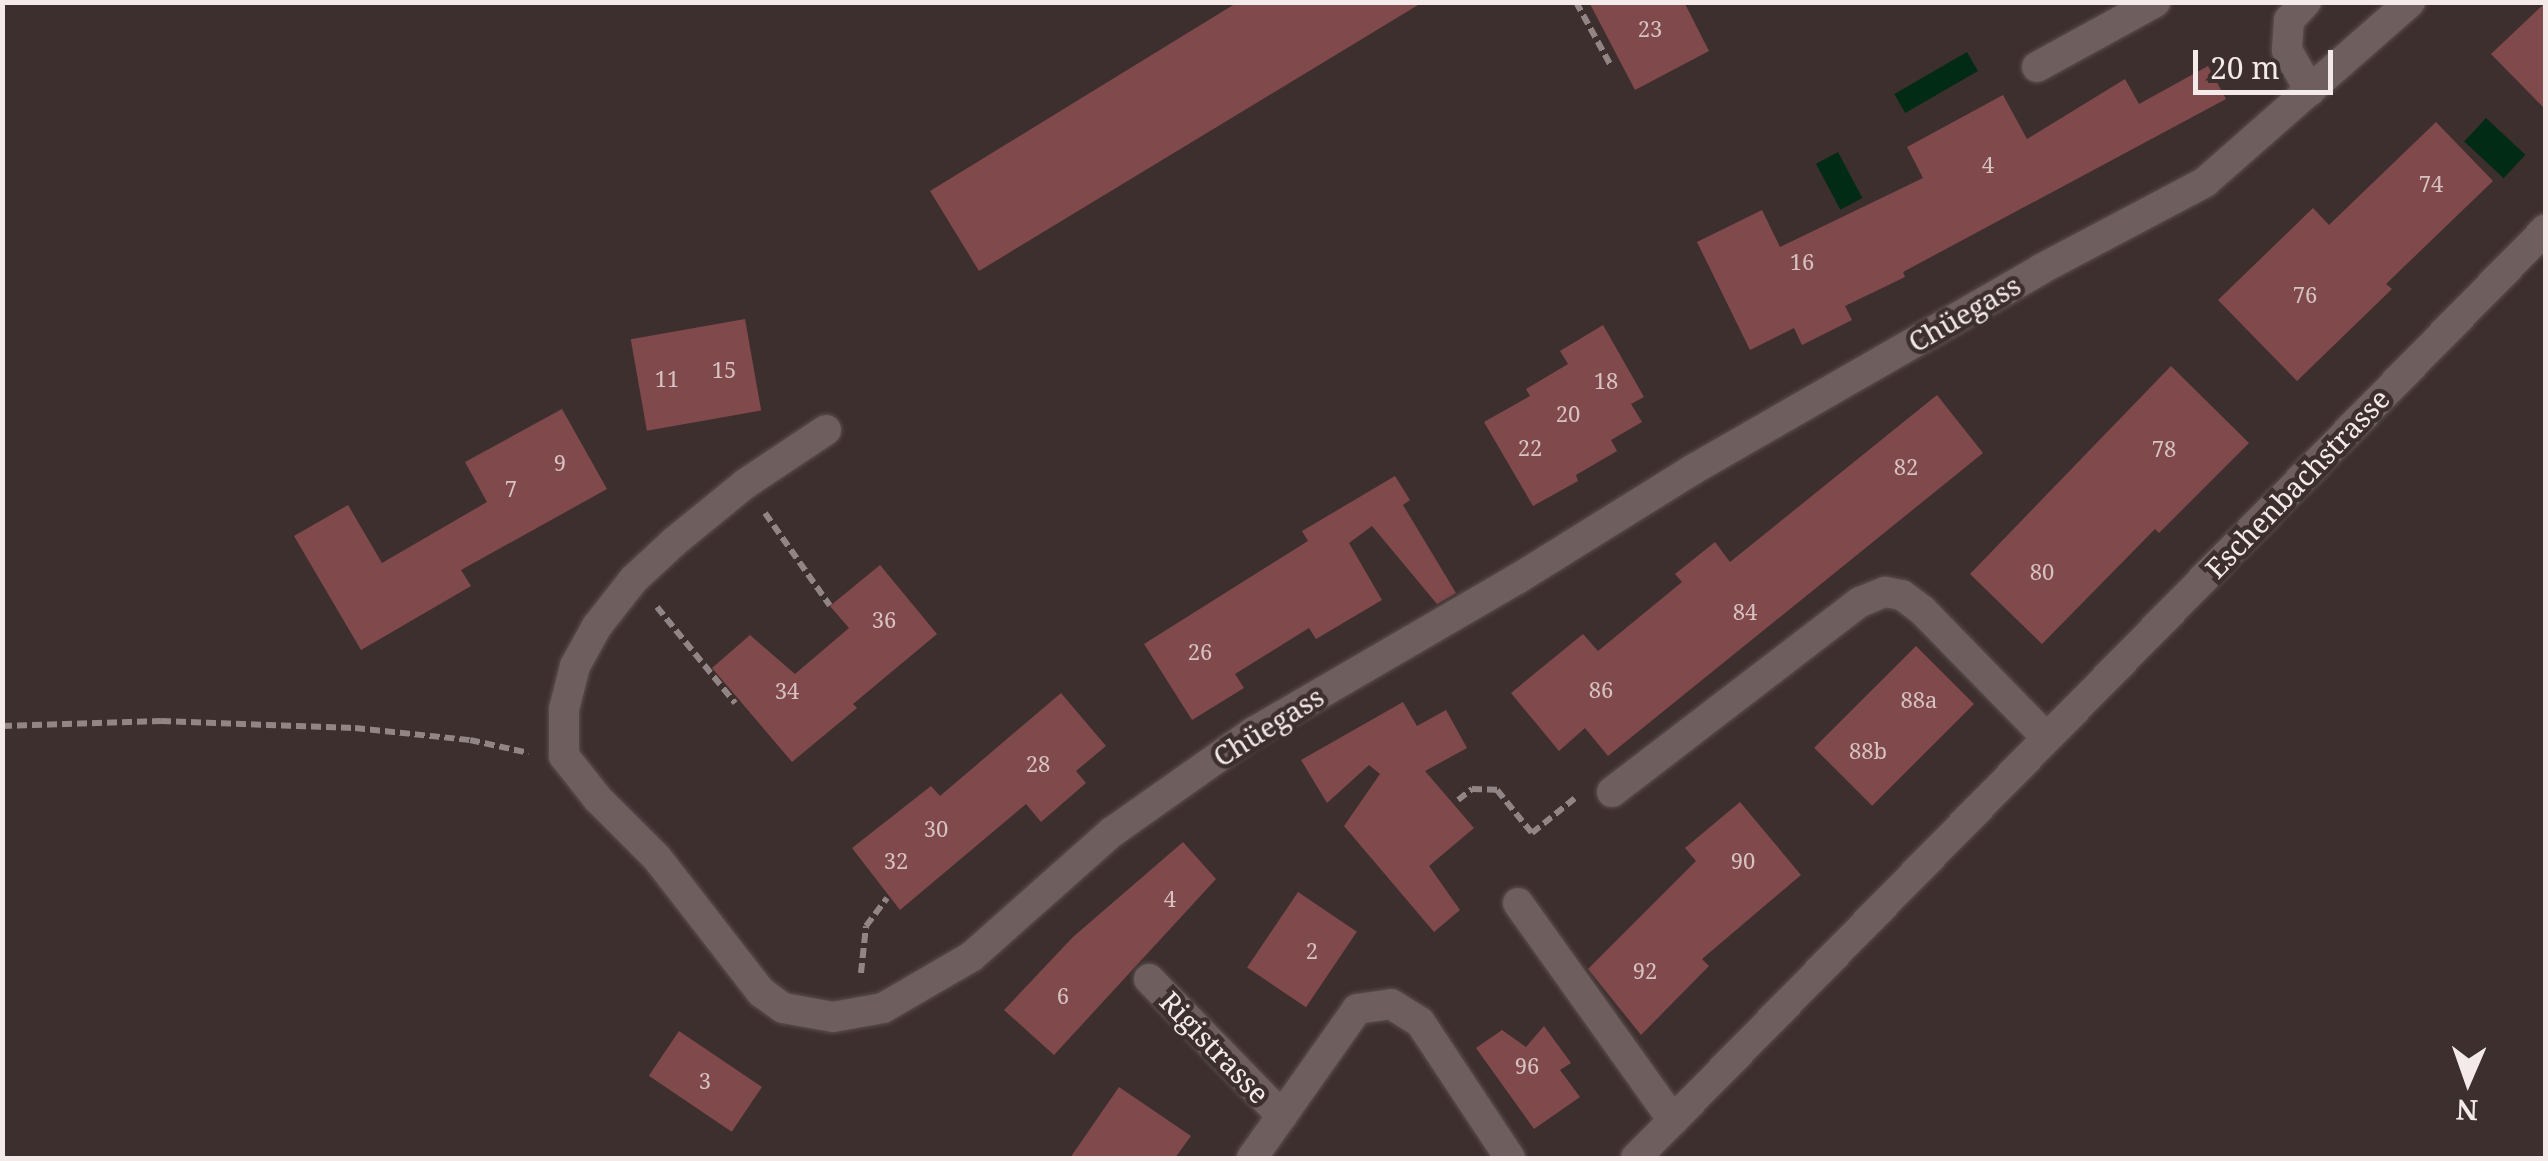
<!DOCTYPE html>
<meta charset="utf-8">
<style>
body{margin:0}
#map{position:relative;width:2548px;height:1161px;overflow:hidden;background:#3e2f2f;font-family:"Noto Serif",serif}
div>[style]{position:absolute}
.water>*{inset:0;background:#022b16;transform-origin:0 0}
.building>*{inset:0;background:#80494c;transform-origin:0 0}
.path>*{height:6px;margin-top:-3px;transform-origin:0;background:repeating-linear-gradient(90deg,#928585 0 10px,transparent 0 15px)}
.roads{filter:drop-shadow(0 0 2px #5b4e4e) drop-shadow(0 0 2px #5b4e4e)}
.minor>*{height:30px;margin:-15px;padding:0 15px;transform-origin:15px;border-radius:15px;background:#6f5e5e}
span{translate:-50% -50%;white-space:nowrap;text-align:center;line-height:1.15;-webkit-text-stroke:9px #3e2f2f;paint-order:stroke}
.number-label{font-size:22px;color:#d7c2c2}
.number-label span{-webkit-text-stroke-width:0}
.street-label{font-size:28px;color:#f4eaea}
.frame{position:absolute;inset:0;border:5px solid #f4eaea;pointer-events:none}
.north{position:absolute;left:2418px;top:1031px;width:100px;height:100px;-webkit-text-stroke:8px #3e2f2f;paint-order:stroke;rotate:182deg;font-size:28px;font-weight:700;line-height:40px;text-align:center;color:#f4eaea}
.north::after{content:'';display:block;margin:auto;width:35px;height:45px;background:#f4eaea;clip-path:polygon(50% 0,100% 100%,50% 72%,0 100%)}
.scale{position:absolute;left:2193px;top:50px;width:140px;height:45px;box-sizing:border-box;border:5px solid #f4eaea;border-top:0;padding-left:12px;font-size:30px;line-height:35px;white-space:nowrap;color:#f4eaea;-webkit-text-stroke:8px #3e2f2f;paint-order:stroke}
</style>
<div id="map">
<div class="water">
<div style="left:1967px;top:52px;width:22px;height:84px;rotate:60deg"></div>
<div style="left:2486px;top:118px;width:54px;height:32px;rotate:43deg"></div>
<div style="left:1838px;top:152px;width:52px;height:25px;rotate:62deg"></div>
</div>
<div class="building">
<div style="clip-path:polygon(1238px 2px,1423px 2px,979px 271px,930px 191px)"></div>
<div style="clip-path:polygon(1589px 2px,1684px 2px,1709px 51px,1635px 90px)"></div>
<div style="clip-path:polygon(2546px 2px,2546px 110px,2491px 54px)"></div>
<div style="clip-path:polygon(2208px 66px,2226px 99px,1903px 272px,1905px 277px,1845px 306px,1852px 320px,1802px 345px,1794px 328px,1750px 350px,1697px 242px,1762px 210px,1780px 247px,1923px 178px,1907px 147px,2003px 95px,2027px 139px,2125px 79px,2139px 104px)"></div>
<div style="clip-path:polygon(2436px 122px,2493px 181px,2386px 284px,2392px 289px,2297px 381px,2218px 300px,2313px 208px,2329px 225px)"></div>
<div style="left:745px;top:319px;width:93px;height:116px;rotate:80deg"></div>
<div style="clip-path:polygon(1603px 325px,1644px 397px,1631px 404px,1642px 422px,1611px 440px,1617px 451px,1576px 475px,1578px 481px,1533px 506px,1484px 422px,1530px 396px,1526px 389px,1568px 364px,1560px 351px)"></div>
<div style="clip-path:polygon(2171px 366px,2249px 443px,2159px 533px,2155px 529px,2042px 644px,1970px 574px)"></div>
<div style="clip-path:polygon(1937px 395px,1983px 453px,1608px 756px,1585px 728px,1559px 751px,1511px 693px,1583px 634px,1598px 651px,1682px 582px,1675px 574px,1715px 542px,1730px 562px)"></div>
<div style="clip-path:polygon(562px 409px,607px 489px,461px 570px,471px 586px,361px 650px,294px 536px,348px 505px,382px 563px,487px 502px,465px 462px)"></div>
<div style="clip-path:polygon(1395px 476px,1410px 500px,1403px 505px,1456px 593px,1437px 604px,1372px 526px,1349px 543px,1382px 600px,1316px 639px,1309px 628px,1235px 674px,1244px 688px,1192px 720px,1144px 644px,1308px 541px,1302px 531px)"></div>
<div style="clip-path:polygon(880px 565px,937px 634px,853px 704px,857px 708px,792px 762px,712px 668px,750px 635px,795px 674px,849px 628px,830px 606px)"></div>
<div style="left:1916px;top:646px;width:82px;height:144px;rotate:45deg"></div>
<div style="clip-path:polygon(1061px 693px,1106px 746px,1076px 771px,1086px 783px,1041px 822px,1026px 804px,900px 910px,852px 848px,931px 786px,940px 796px)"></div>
<div style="clip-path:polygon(1403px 702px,1417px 726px,1446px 710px,1467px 748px,1425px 771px,1474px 828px,1429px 866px,1460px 910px,1434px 932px,1344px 826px,1380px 774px,1369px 765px,1327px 803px,1301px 760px)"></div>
<div style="clip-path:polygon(1740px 802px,1801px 875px,1702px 959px,1709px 966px,1641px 1035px,1588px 969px,1696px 861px,1685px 848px)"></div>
<div style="clip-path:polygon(1183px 842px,1216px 879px,1054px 1055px,1004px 1010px,1073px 937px)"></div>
<div style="left:1298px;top:892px;width:71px;height:91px;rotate:34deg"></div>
<div style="clip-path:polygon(1544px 1026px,1571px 1063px,1560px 1070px,1580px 1097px,1534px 1129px,1476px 1048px,1502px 1030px,1526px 1047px)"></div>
<div style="left:679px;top:1031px;width:100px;height:54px;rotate:34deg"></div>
<div style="clip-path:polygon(1119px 1087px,1191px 1136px,1175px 1158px,1070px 1158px)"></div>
</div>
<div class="path">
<div style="left:1576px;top:2px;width:71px;rotate:61.3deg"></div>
<div style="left:765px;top:513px;width:113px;rotate:55deg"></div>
<div style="left:657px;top:607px;width:124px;rotate:50.9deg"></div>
<div style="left:2px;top:726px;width:159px;rotate:-1.8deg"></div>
<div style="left:161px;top:721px;width:194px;rotate:2.1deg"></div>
<div style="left:355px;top:728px;width:116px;rotate:6deg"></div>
<div style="left:470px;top:740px;width:60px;rotate:12.4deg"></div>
<div style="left:1458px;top:800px;width:18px;rotate:-38deg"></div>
<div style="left:1472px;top:789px;width:25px;rotate:2deg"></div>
<div style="left:1497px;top:790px;width:55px;rotate:50.9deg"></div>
<div style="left:1532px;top:833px;width:55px;rotate:-39.1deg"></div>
<div style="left:861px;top:973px;width:47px;rotate:-83.9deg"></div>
<div style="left:866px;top:926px;width:35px;rotate:-53deg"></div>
</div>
<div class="roads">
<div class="minor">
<div style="left:2306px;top:2px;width:25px;rotate:133deg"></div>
<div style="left:2289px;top:20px;width:30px;rotate:94deg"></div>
<div style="left:2287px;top:50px;width:47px;rotate:60.7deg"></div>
<div style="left:2037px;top:67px;width:135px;rotate:-28.8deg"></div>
<div style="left:826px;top:430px;width:97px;rotate:146.3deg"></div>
<div style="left:745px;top:484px;width:92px;rotate:140.8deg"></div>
<div style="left:674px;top:542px;width:54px;rotate:137.2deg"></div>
<div style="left:634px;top:579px;width:60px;rotate:128.2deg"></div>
<div style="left:597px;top:626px;width:46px;rotate:118.8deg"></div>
<div style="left:575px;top:666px;width:44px;rotate:104.3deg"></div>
<div style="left:564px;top:709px;width:47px;rotate:90deg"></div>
<div style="left:564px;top:756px;width:55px;rotate:51.7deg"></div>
<div style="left:598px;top:799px;width:83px;rotate:45deg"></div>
<div style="left:657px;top:858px;width:170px;rotate:52.2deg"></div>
<div style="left:761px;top:992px;width:27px;rotate:36deg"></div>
<div style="left:783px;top:1008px;width:51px;rotate:10.2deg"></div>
<div style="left:833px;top:1017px;width:51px;rotate:-10.2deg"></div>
<div style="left:883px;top:1008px;width:102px;rotate:-30.1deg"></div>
<div style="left:971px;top:957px;width:188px;rotate:-41.6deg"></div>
<div style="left:1112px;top:832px;width:174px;rotate:-35.2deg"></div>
<div style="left:1254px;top:732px;width:304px;rotate:-30.2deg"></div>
<div style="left:1517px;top:579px;width:206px;rotate:-31.9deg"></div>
<div style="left:1692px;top:470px;width:403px;rotate:-29.9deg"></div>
<div style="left:2041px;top:269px;width:186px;rotate:-27.9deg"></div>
<div style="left:2205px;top:182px;width:273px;rotate:-41.3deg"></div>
<div style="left:1612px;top:792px;width:312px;rotate:-37.5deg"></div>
<div style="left:1860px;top:602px;width:27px;rotate:-22deg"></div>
<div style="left:1885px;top:592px;width:17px;rotate:10deg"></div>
<div style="left:1902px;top:595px;width:25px;rotate:37deg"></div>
<div style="left:1922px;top:610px;width:179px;rotate:45.7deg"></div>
<div style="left:1518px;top:903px;width:267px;rotate:54.5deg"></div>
<div style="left:1149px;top:979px;width:191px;rotate:45.8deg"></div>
<div style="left:1252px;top:1158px;width:182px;rotate:-54.8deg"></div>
<div style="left:1357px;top:1009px;width:34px;rotate:-8deg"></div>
<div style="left:1391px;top:1004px;width:34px;rotate:32deg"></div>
<div style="left:1420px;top:1022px;width:163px;rotate:56.5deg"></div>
<div style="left:1636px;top:1158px;width:1300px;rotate:-45.59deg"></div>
</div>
</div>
<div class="number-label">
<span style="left:1650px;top:29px">23</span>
<span style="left:1988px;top:165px">4</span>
<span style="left:2431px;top:184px">74</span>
<span style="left:1802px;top:262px">16</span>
<span style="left:2305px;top:295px">76</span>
<span style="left:724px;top:370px">15</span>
<span style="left:667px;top:379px">11</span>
<span style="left:1606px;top:381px">18</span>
<span style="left:1568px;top:414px">20</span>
<span style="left:1530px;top:448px">22</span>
<span style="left:2164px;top:449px">78</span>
<span style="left:560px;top:463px">9</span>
<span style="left:1906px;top:467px">82</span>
<span style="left:511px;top:489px">7</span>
<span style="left:2042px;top:572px">80</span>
<span style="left:1745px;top:612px">84</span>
<span style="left:884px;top:620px">36</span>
<span style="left:1200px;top:652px">26</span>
<span style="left:1601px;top:690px">86</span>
<span style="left:787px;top:691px">34</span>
<span style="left:1919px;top:700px">88a</span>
<span style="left:1868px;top:751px">88b</span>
<span style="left:1038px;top:764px">28</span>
<span style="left:936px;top:829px">30</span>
<span style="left:896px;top:861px">32</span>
<span style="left:1743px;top:861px">90</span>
<span style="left:1170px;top:899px">4</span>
<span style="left:1312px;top:951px">2</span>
<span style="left:1645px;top:971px">92</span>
<span style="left:1063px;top:996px">6</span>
<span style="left:1527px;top:1066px">96</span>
<span style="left:705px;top:1081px">3</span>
</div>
<div class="street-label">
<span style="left:1964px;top:313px;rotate:-30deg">Chüegass</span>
<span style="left:2297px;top:483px;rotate:-46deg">Eschenbachstrasse</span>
<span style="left:1268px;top:726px;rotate:-32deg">Chüegass</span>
<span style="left:1215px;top:1047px;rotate:46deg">Rigistrasse</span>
</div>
<div class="frame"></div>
<div class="north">N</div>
<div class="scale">20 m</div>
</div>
